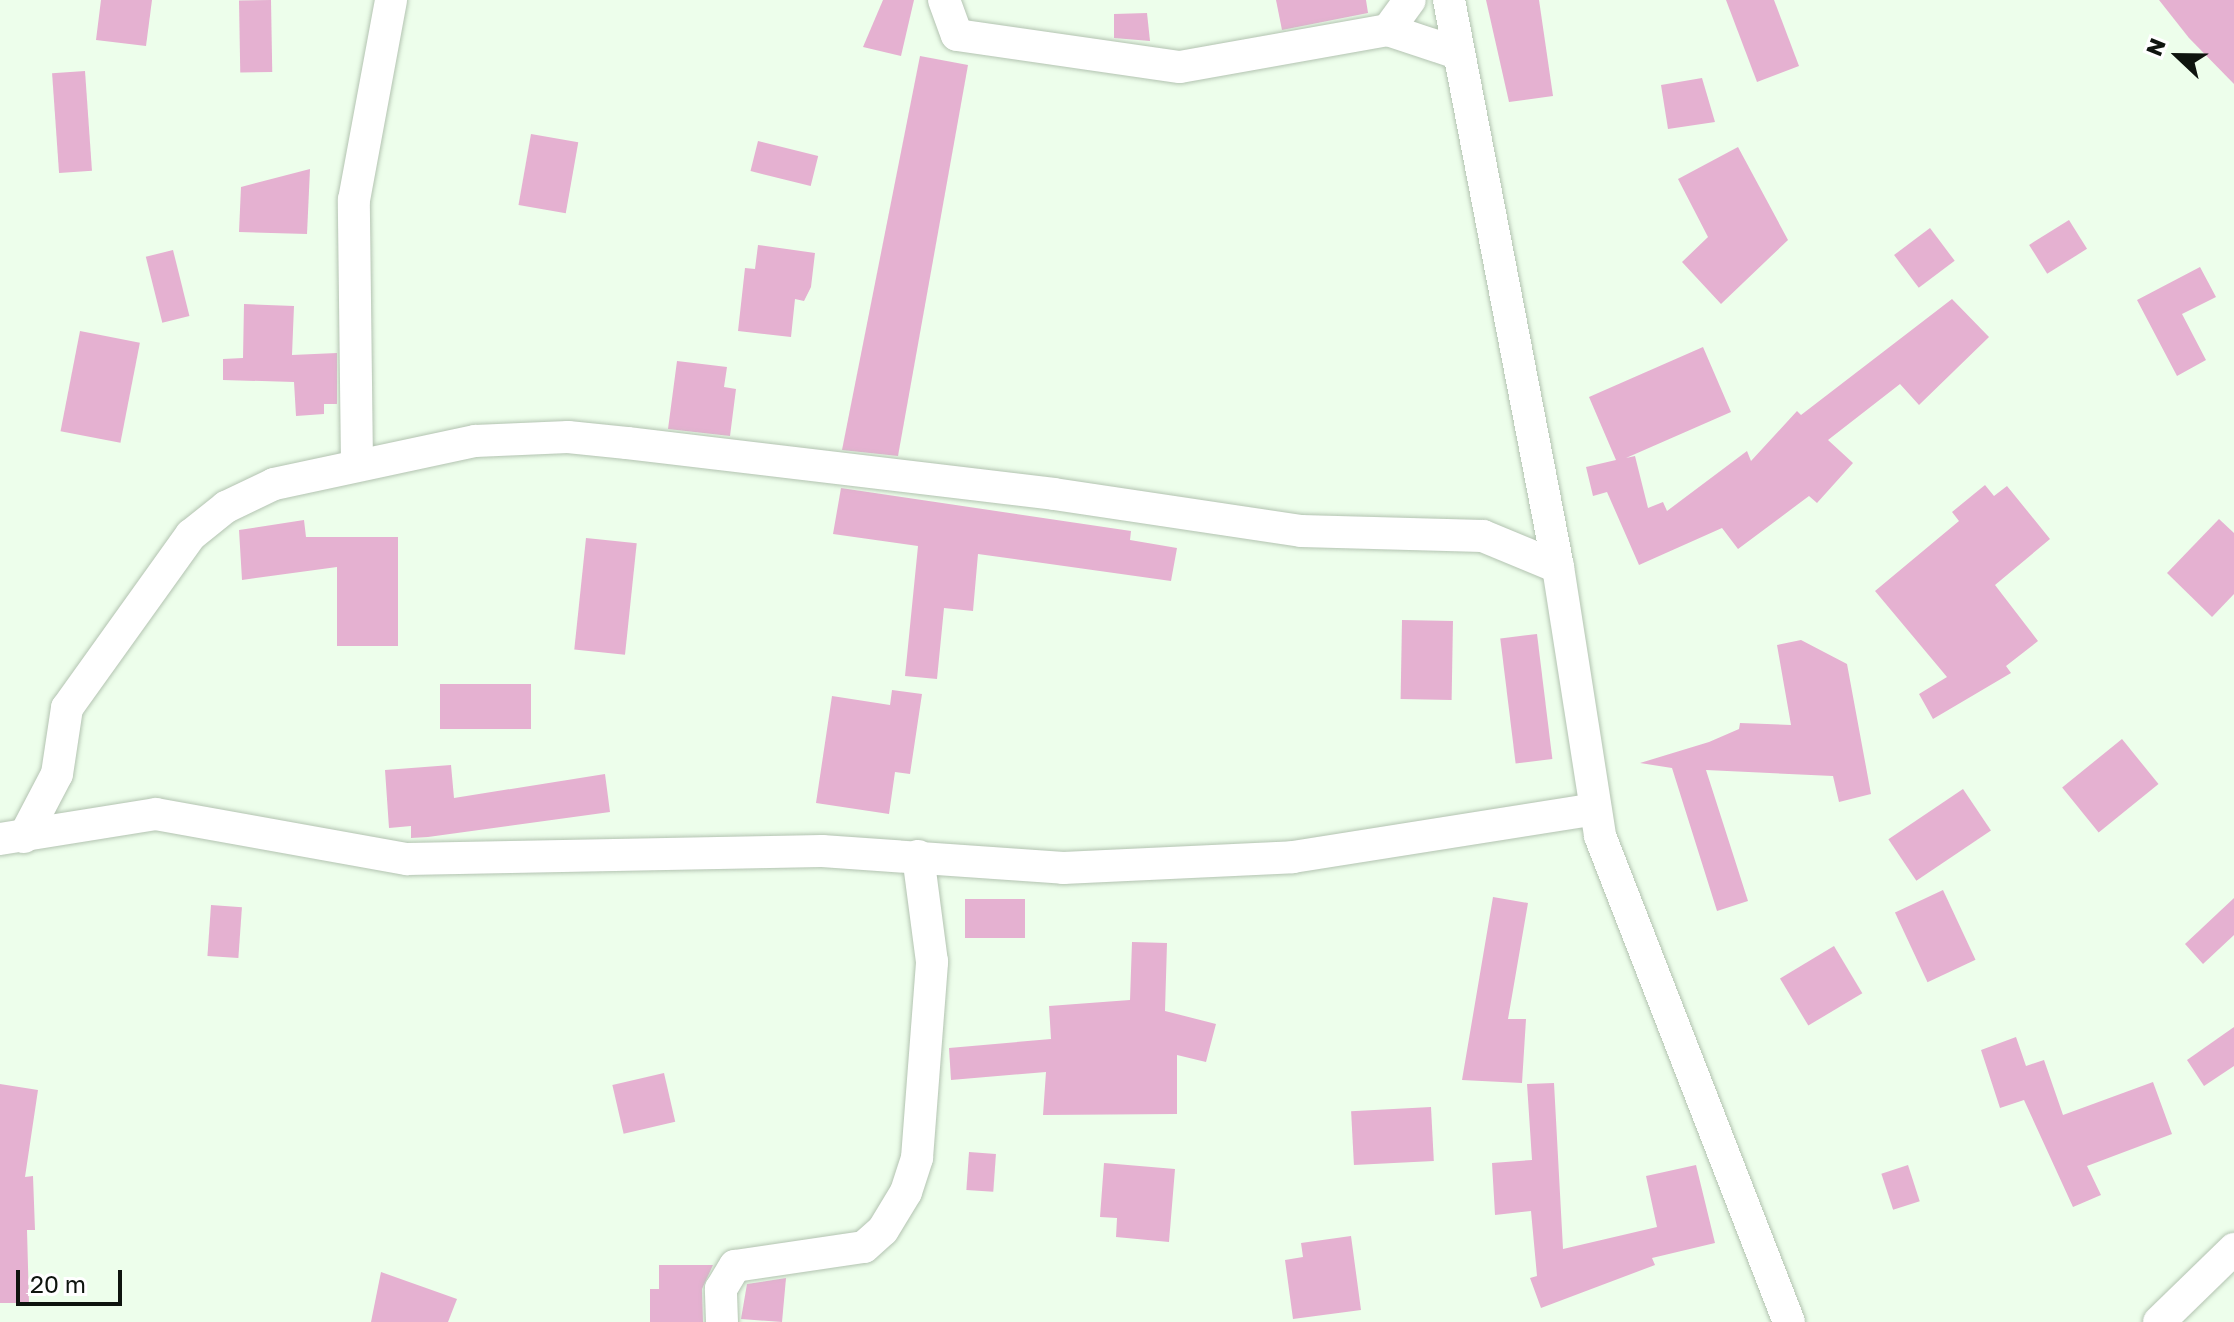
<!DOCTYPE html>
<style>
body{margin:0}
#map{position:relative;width:2234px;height:1322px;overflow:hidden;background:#edfeeb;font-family:"Golos Text",sans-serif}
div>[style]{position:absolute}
.building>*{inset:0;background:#e5b1d1;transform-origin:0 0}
.roads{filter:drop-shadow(0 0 2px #b3c3b1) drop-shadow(0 0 2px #b3c3b1)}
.street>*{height:32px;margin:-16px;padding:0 16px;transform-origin:16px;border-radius:16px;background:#fff}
span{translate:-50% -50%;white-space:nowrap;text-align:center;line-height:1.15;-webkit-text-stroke:6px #fff;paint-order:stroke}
.north{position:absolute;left:2138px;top:16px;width:80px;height:80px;-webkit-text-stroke:6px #fff;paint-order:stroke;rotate:292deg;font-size:22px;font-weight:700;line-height:32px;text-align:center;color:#0e140e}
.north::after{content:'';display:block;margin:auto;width:28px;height:36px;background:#0e140e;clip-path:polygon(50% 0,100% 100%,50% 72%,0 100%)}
.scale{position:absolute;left:16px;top:1270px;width:106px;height:36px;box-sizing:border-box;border:4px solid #0e140e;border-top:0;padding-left:10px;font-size:24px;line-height:28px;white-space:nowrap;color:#0e140e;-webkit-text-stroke:6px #fff;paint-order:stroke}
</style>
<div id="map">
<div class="building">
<div style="clip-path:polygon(101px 0,152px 0,146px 46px,96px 40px)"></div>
<div style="left:271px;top:0;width:72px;height:32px;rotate:89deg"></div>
<div style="clip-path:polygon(883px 0,914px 0,901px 56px,863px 47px)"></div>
<div style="clip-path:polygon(1276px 0,1366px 0,1368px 13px,1282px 30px)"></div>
<div style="clip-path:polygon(1486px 0,1539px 0,1553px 96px,1509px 102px)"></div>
<div style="clip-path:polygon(1726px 0,1774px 0,1799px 66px,1757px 82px)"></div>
<div style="clip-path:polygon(2159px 0,2234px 0,2234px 84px,2189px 38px)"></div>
<div style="clip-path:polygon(1147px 13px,1150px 41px,1114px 38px,1114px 14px)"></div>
<div style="clip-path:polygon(920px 56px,968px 65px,898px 456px,842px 450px)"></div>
<div style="left:85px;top:71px;width:100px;height:33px;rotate:86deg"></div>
<div style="clip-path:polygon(1702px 78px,1715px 122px,1668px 129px,1661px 85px)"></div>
<div style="left:531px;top:134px;width:48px;height:72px;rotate:10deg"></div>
<div style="left:758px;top:141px;width:62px;height:31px;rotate:14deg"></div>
<div style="clip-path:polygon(1738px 147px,1788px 240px,1721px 304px,1682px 262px,1708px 237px,1678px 179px)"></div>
<div style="clip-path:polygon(310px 169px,307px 234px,239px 232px,241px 187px)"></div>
<div style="left:2069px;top:220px;width:34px;height:47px;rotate:58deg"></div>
<div style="left:1930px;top:228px;width:41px;height:45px;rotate:53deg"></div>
<div style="clip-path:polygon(758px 245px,815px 253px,811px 287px,804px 301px,795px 299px,791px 337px,738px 331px,745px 268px,755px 269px)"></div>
<div style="left:173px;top:250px;width:68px;height:28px;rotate:76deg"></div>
<div style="clip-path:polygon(2200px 267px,2216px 297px,2182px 314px,2206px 360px,2177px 376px,2137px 300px)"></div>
<div style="clip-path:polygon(1952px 299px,1989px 337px,1919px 405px,1900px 384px,1828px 440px,1853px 463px,1817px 503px,1809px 496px,1738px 549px,1722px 528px,1639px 565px,1607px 492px,1593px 496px,1586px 467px,1616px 460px,1589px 397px,1703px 347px,1731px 412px,1626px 458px,1635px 456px,1648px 508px,1663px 502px,1667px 511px,1747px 451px,1751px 461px,1797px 411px,1801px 415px)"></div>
<div style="clip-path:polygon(244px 304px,294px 306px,292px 355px,337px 353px,337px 404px,324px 404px,324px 414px,296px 416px,294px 382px,223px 380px,223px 359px,243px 358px)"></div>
<div style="left:80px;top:331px;width:61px;height:102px;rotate:11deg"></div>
<div style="clip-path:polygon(677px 361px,727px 367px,724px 387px,736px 389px,730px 436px,668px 429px)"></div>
<div style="clip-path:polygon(1985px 485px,1994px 496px,2007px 486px,2050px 539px,1995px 585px,2038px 641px,2006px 666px,2011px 673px,1933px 719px,1919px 694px,1947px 677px,1875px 591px,1959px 521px,1952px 512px)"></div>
<div style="clip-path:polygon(841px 488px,1131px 531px,1130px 540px,1177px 548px,1171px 581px,978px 554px,973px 611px,944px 608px,937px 679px,905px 676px,918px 546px,833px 534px)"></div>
<div style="clip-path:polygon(2219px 519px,2234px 533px,2234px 594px,2212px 617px,2167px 573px)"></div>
<div style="clip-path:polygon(304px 520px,306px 537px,398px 537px,398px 646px,337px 646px,337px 567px,242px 580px,239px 530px)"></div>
<div style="left:586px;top:538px;width:51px;height:112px;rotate:6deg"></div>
<div style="left:1402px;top:620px;width:51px;height:79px;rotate:1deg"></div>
<div style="left:1537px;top:634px;width:126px;height:37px;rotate:83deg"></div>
<div style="clip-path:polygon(1801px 640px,1847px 664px,1871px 794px,1839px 802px,1833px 776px,1706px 770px,1748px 901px,1717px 911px,1672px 768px,1640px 763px,1709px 742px,1739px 729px,1740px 723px,1791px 725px,1777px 645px)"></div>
<div style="left:531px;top:684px;width:45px;height:91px;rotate:90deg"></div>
<div style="clip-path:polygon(892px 690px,922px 694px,910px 774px,895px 772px,889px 814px,816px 803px,832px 696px,890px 705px)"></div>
<div style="left:2122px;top:739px;width:58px;height:77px;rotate:51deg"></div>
<div style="clip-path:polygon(451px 765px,454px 798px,605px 774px,610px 812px,428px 837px,411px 838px,411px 826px,389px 828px,385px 770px)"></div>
<div style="left:1963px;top:789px;width:50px;height:90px;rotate:56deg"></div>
<div style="left:1943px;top:890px;width:77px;height:53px;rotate:65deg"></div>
<div style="clip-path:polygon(1493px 897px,1528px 903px,1508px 1019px,1526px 1019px,1522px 1083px,1462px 1080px)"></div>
<div style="clip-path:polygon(2234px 898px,2234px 935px,2203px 964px,2185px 944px)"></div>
<div style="left:1025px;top:899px;width:39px;height:60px;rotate:90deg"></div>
<div style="left:211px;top:905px;width:31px;height:51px;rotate:4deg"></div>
<div style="clip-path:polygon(1132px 942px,1167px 943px,1165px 1011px,1216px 1024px,1206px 1062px,1177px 1055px,1177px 1114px,1043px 1115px,1046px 1072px,951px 1080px,949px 1048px,1051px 1039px,1049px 1006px,1130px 1000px)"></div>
<div style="left:1834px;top:946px;width:55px;height:63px;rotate:59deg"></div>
<div style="clip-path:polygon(2234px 1027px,2234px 1066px,2204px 1086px,2187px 1060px)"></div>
<div style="clip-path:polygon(2016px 1037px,2026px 1066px,2044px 1060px,2063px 1115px,2153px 1082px,2172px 1134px,2087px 1166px,2101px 1195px,2073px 1207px,2024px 1100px,2000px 1108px,1981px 1050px)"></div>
<div style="left:664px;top:1073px;width:50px;height:53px;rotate:77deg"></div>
<div style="clip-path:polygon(1554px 1083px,1563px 1249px,1657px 1227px,1646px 1176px,1696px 1165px,1715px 1243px,1652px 1258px,1655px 1265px,1541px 1308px,1530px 1278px,1537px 1276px,1531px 1211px,1495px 1215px,1492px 1163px,1532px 1160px,1527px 1084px)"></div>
<div style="clip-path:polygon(0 1084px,38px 1090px,25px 1177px,33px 1176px,35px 1230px,27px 1230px,29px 1303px,0 1303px)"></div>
<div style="left:1431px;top:1107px;width:54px;height:80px;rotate:87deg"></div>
<div style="left:969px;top:1152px;width:27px;height:38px;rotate:4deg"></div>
<div style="clip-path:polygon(1104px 1163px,1175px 1169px,1169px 1242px,1116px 1237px,1117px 1218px,1100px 1217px)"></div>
<div style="left:1908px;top:1165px;width:38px;height:28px;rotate:72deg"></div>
<div style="clip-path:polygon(1351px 1236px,1361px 1310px,1293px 1319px,1285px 1260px,1303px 1257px,1301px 1243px)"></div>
<div style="clip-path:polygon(659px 1265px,713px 1265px,702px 1289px,703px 1322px,650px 1322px,650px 1289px,659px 1289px)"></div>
<div style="clip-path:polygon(381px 1272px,457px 1299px,448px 1322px,371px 1322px)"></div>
<div style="clip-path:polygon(786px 1278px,782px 1322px,741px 1319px,747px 1284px)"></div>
</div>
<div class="roads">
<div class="street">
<div style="left:944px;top:0;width:37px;rotate:70deg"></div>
<div style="left:957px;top:35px;width:225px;rotate:8.2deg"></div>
<div style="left:1180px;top:67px;width:211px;rotate:-10.1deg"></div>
<div style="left:1388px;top:30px;width:73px;rotate:18.4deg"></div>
<div style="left:1449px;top:0;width:577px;rotate:79.12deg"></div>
<div style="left:1558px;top:567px;width:272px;rotate:81.1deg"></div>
<div style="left:1600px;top:836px;width:521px;rotate:68.75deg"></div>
<div style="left:1388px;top:30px;width:37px;rotate:-54deg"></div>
<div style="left:357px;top:464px;width:264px;rotate:-90.7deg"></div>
<div style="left:354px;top:200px;width:203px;rotate:-79.5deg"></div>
<div style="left:24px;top:837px;width:71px;rotate:-62.4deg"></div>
<div style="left:57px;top:774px;width:67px;rotate:-81.4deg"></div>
<div style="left:67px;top:708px;width:213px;rotate:-54.4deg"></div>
<div style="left:191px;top:535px;width:45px;rotate:-38.7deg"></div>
<div style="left:226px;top:507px;width:53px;rotate:-25.6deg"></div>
<div style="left:274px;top:484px;width:206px;rotate:-12.1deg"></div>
<div style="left:475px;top:441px;width:93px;rotate:-2.5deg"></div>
<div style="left:568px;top:437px;width:59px;rotate:5.8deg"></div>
<div style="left:627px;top:443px;width:430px;rotate:6.8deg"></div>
<div style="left:1054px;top:494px;width:250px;rotate:8.5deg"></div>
<div style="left:1301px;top:531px;width:182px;rotate:1.6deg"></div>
<div style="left:1483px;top:536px;width:81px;rotate:22.5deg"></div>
<div style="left:0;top:839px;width:158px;rotate:-9.1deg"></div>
<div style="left:156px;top:814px;width:255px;rotate:10.2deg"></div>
<div style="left:407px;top:859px;width:415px;rotate:-1.1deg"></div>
<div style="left:822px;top:851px;width:242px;rotate:4deg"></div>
<div style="left:1063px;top:868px;width:230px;rotate:-2.7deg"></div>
<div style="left:1293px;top:857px;width:306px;rotate:-9deg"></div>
<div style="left:722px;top:1322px;width:33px;rotate:-92deg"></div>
<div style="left:721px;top:1289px;width:27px;rotate:-59deg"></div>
<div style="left:735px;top:1266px;width:130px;rotate:-8.4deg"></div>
<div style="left:864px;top:1247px;width:25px;rotate:-42deg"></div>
<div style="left:883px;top:1230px;width:44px;rotate:-58.8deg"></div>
<div style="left:906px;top:1192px;width:36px;rotate:-72deg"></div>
<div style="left:917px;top:1158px;width:197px;rotate:-85.6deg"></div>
<div style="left:932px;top:962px;width:107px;rotate:-97.5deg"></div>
<div style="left:2159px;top:1322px;width:105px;rotate:-44.2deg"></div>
</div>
</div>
<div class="north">N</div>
<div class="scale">20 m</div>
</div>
